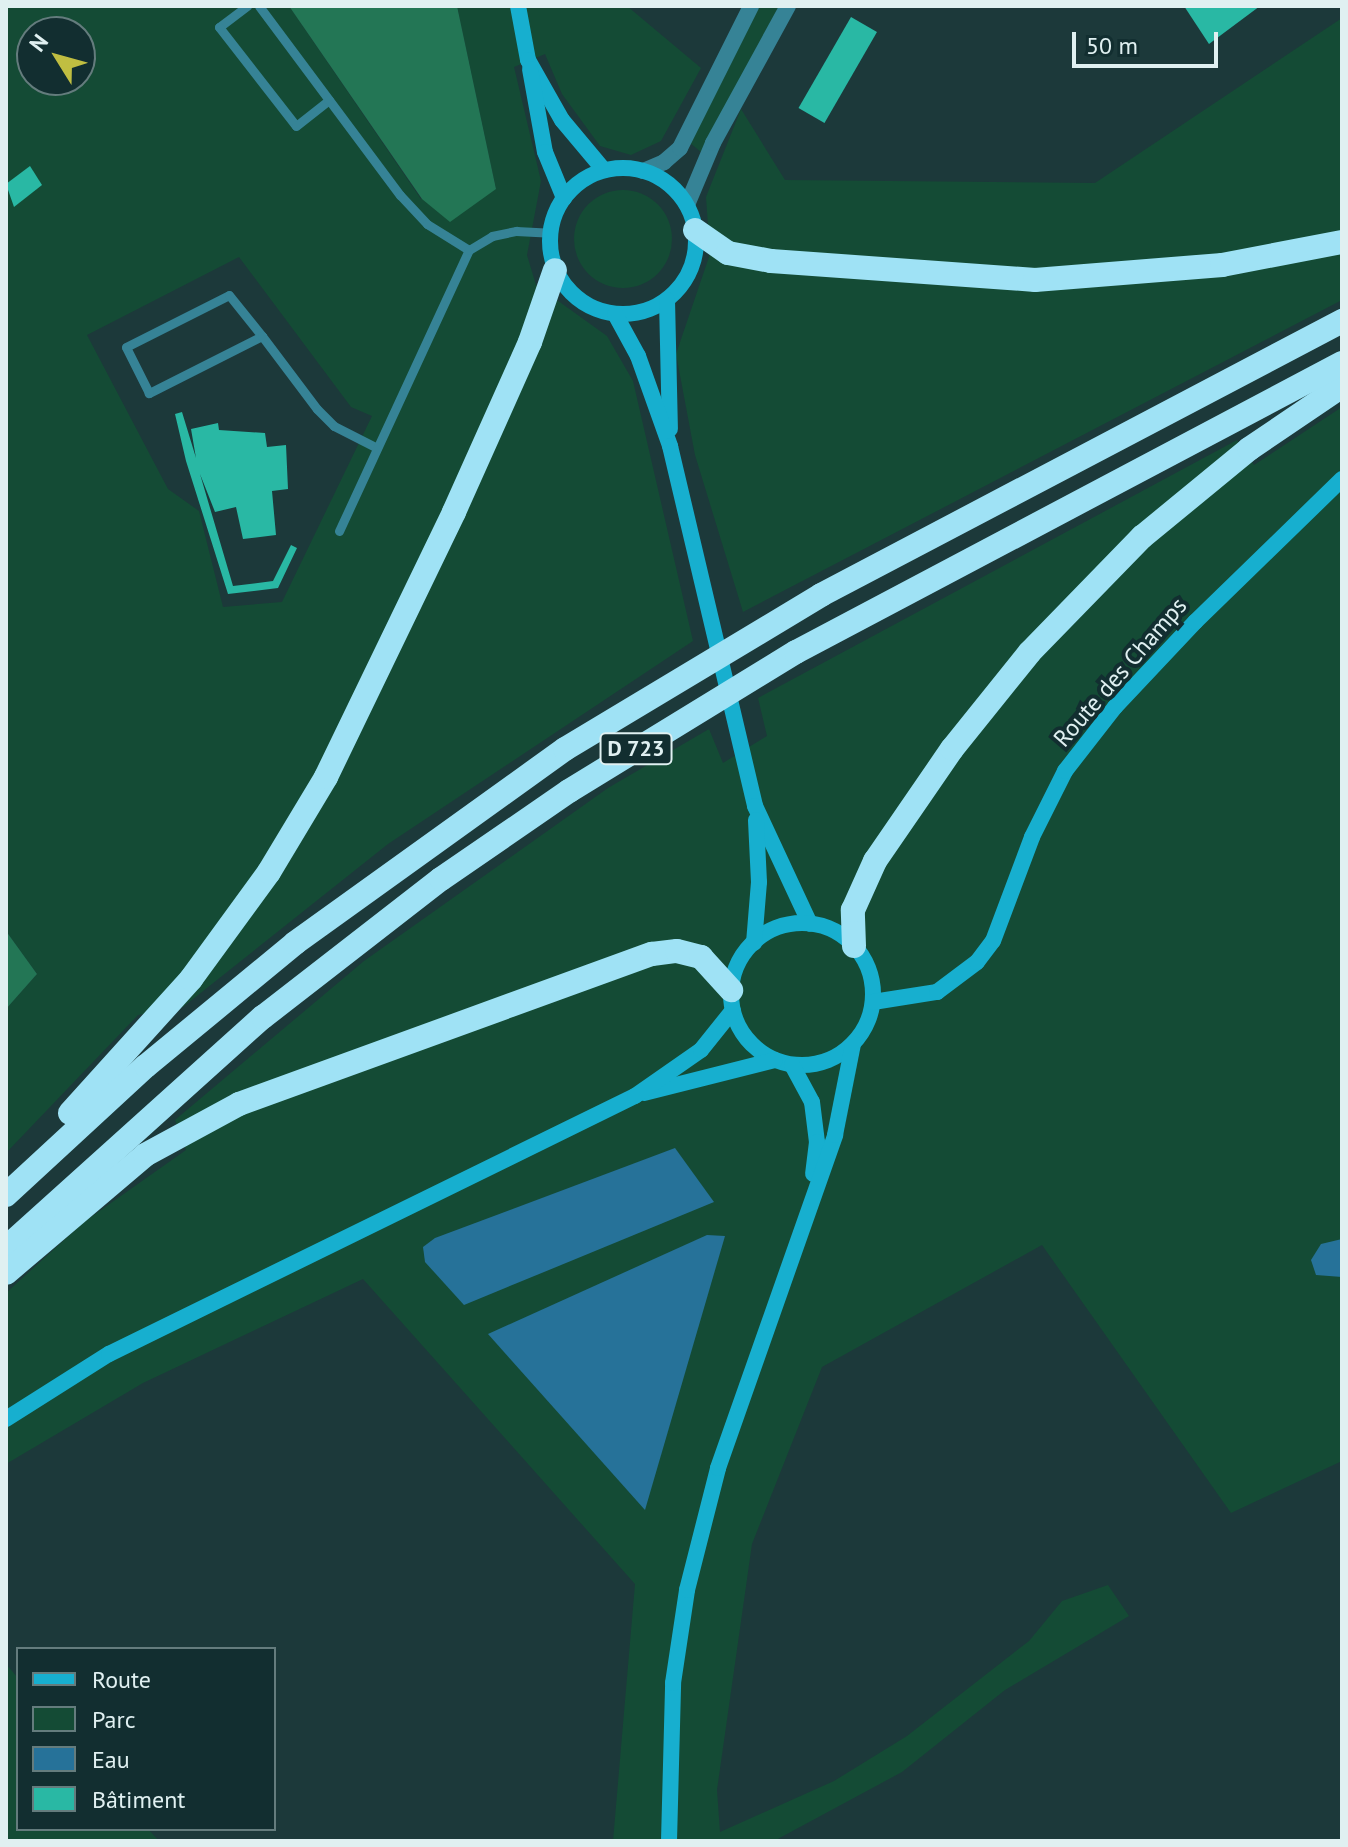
<!DOCTYPE html>
<meta charset="utf-8">
<style>
body{margin:0}
#map{position:relative;width:1348px;height:1847px;overflow:hidden;background:#1c393a;font-family:"PT Sans",sans-serif}
div>[style]{position:absolute}
.green>*{inset:0;background:#144b35}
.round{border-radius:50%}
.forest>*{inset:0;background:#237655}
.water>*{inset:0;background:#267299}
.building>*{inset:0;background:#29b8a4;transform-origin:0 0}
.lane>*{height:9px;margin:-4.5px;padding:0 4.5px;transform-origin:4.5px;border-radius:4.5px;background:#368396}
.street>*{height:16px;margin:-8px;padding:0 8px;transform-origin:8px;border-radius:8px;background:#368396}
.secondary>*{height:16px;margin:-8px;padding:0 8px;transform-origin:8px;border-radius:8px;background:#17afcf}
.secondary>.ring{margin:-8px;padding:0;box-sizing:content-box;background:none;border:16px solid #17afcf;border-radius:50%}
.highway>*{height:24px;margin:-12px;padding:0 12px;transform-origin:12px;border-radius:12px;background:#9fe2f5}
span{translate:-50% -50%;white-space:nowrap;text-align:center;line-height:1.15;-webkit-text-stroke:8px #122e30;paint-order:stroke}
.shield-label span{padding:2px 6px;background:#122e30;border:2px solid;border-radius:6px;-webkit-text-stroke-width:0}
.shield-label{font-size:22px;color:#e0f0f1;font-weight:700}
.street-label{font-size:24px;color:#e0f0f1}
.frame{position:absolute;inset:0;border:8px solid #e0f0f1;pointer-events:none}
.legend{position:absolute;left:16px;top:1647px;width:260px;height:184px;box-sizing:border-box;background:#122e30;border:2px solid #647c7d;margin:0;padding:10px 14px;list-style:none;font-size:24px;color:#e0f0f1}
.legend li{display:flex;align-items:center;gap:16px;height:40px}
.legend b{width:40px;border:2px solid #647c7d}
.north{position:absolute;left:16px;top:16px;width:80px;height:80px;box-sizing:border-box;background:#122e30;border:2px solid #647c7d;border-radius:50%;rotate:307deg;font-size:22px;font-weight:700;line-height:32px;text-align:center;color:#e0f0f1}
.north::after{content:'';display:block;margin:auto;width:28px;height:36px;background:#c0be41;clip-path:polygon(50% 0,100% 100%,50% 72%,0 100%)}
.scale{position:absolute;left:1072px;top:32px;width:146px;height:36px;box-sizing:border-box;border:4px solid #e0f0f1;border-top:0;padding-left:10px;font-size:24px;line-height:28px;white-space:nowrap;color:#e0f0f1;-webkit-text-stroke:6px #122e30;paint-order:stroke}
</style>
<div id="map">
<div class="green">
<div style="clip-path:polygon(evenodd,6px 6px,289px 6px,421px 199px,496px 189px,457px 6px,627px 6px,701px 68px,661px 141px,631px 155px,600px 146px,562px 94px,545px 54px,514px 67px,541px 181px,527px 255px,536px 285px,607px 336px,633px 381px,693px 641px,388px 844px,183px 1007px,138px 1015px,6px 1153px,6px 1009px,37px 974px,6px 931px,6px 6px,32px 32px,80px 32px,80px 80px,32px 80px,32px 32px,6px 6px,239px 257px,351px 407px,372px 416px,282px 602px,223px 607px,199px 511px,168px 489px,87px 335px,239px 257px)"></div>
<div style="clip-path:polygon(757px 6px,779px 6px,701px 152px,690px 143px)"></div>
<div style="clip-path:polygon(1342px 18px,1342px 300px,743px 612px,695px 455px,676px 354px,710px 254px,706px 197px,741px 109px,785px 180px,1095px 183px)"></div>
<div class="round" style="left:574px;top:190px;width:98px;height:98px"></div>
<div style="clip-path:polygon(1342px 407px,1342px 1461px,1231px 1513px,1042px 1245px,822px 1367px,752px 1544px,717px 1790px,720px 1832px,834px 1781px,907px 1736px,1029px 1641px,1062px 1601px,1108px 1585px,1129px 1616px,1005px 1690px,902px 1772px,774px 1841px,613px 1841px,635px 1584px,363px 1279px,143px 1383px,6px 1464px,6px 1293px,84px 1222px,186px 1150px,175px 1120px,364px 961px,608px 788px,709px 729px,723px 763px,767px 736px,758px 698px,1237px 440px,1254px 465px)"></div>
<div style="clip-path:polygon(6px 1664px,18px 1678px,18px 1829px,148px 1829px,159px 1841px,6px 1841px)"></div>
</div>
<div class="forest">
<div style="clip-path:polygon(289px 6px,457px 6px,496px 189px,450px 222px,422px 199px)"></div>
<div style="clip-path:polygon(6px 931px,37px 974px,6px 1009px)"></div>
</div>
<div class="water">
<div style="clip-path:polygon(675px 1148px,714px 1202px,464px 1305px,425px 1262px,423px 1247px,435px 1238px)"></div>
<div style="clip-path:polygon(707px 1235px,725px 1236px,645px 1510px,488px 1334px)"></div>
<div style="clip-path:polygon(1342px 1239px,1342px 1277px,1316px 1275px,1311px 1260px,1321px 1244px)"></div>
</div>
<div class="building">
<div style="clip-path:polygon(1184px 6px,1260px 6px,1209px 44px)"></div>
<div style="left:851px;top:17px;width:30px;height:105px;rotate:30deg"></div>
<div style="clip-path:polygon(30px 166px,42px 185px,14px 207px,6px 184px)"></div>
<div style="clip-path:polygon(182px 412px,196px 458px,191px 429px,218px 423px,219px 430px,265px 433px,267px 447px,286px 445px,288px 489px,272px 491px,276px 535px,243px 539px,236px 507px,215px 512px,200px 474px,233px 586px,273px 581px,291px 545px,297px 548px,278px 588px,228px 594px,186px 461px,175px 414px)"></div>
</div>
<div class="lane">
<div style="left:247px;top:6px;width:35px;rotate:143deg"></div>
<div style="left:219px;top:27px;width:125px;rotate:52.1deg"></div>
<div style="left:296px;top:126px;width:42px;rotate:-38.2deg"></div>
<div style="left:259px;top:6px;width:236px;rotate:53.3deg"></div>
<div style="left:400px;top:195px;width:40px;rotate:47deg"></div>
<div style="left:427px;top:224px;width:49px;rotate:31.8deg"></div>
<div style="left:262px;top:336px;width:127px;rotate:153.2deg"></div>
<div style="left:149px;top:393px;width:51px;rotate:-116.6deg"></div>
<div style="left:126px;top:347px;width:115px;rotate:-26.8deg"></div>
<div style="left:229px;top:295px;width:53px;rotate:51.2deg"></div>
<div style="left:262px;top:336px;width:91px;rotate:53deg"></div>
<div style="left:317px;top:409px;width:24px;rotate:45deg"></div>
<div style="left:334px;top:426px;width:48px;rotate:27.1deg"></div>
<div style="left:339px;top:531px;width:310px;rotate:-65.2deg"></div>
<div style="left:469px;top:250px;width:27px;rotate:-31deg"></div>
<div style="left:492px;top:236px;width:25px;rotate:-12deg"></div>
<div style="left:516px;top:231px;width:34px;rotate:3deg"></div>
</div>
<div class="street">
<div style="left:643px;top:171px;width:23px;rotate:-23deg"></div>
<div style="left:664px;top:162px;width:21px;rotate:-41deg"></div>
<div style="left:680px;top:148px;width:159px;rotate:-63.4deg"></div>
<div style="left:687px;top:205px;width:67px;rotate:-67.2deg"></div>
<div style="left:713px;top:143px;width:156px;rotate:-61.3deg"></div>
</div>
<div class="secondary">
<div style="left:518px;top:6px;width:55px;rotate:79.5deg"></div>
<div style="left:528px;top:60px;width:69px;rotate:60.5deg"></div>
<div style="left:562px;top:120px;width:65px;rotate:50deg"></div>
<div style="left:530px;top:69px;width:84px;rotate:79.8deg"></div>
<div style="left:545px;top:152px;width:50px;rotate:67.6deg"></div>
<div class="ring" style="left:550px;top:168px;width:130px;height:130px"></div>
<div style="left:667px;top:300px;width:129px;rotate:88.7deg"></div>
<div style="left:615px;top:314px;width:48px;rotate:61.3deg"></div>
<div style="left:638px;top:356px;width:96px;rotate:70.4deg"></div>
<div style="left:670px;top:446px;width:370px;rotate:76.7deg"></div>
<div style="left:755px;top:806px;width:130px;rotate:65deg"></div>
<div class="ring" style="left:731px;top:923px;width:126px;height:126px"></div>
<div style="left:754px;top:943px;width:61px;rotate:-85.3deg"></div>
<div style="left:759px;top:882px;width:62px;rotate:-92.8deg"></div>
<div style="left:873px;top:1002px;width:65px;rotate:-8.9deg"></div>
<div style="left:937px;top:992px;width:50px;rotate:-36.9deg"></div>
<div style="left:977px;top:962px;width:26px;rotate:-53deg"></div>
<div style="left:993px;top:941px;width:111px;rotate:-69.4deg"></div>
<div style="left:1032px;top:837px;width:74px;rotate:-63.4deg"></div>
<div style="left:1065px;top:771px;width:81px;rotate:-52deg"></div>
<div style="left:1115px;top:707px;width:117px;rotate:-46.7deg"></div>
<div style="left:1195px;top:622px;width:205px;rotate:-44.2deg"></div>
<div style="left:792px;top:1065px;width:42px;rotate:61.6deg"></div>
<div style="left:812px;top:1102px;width:40px;rotate:82.9deg"></div>
<div style="left:817px;top:1142px;width:32px;rotate:97deg"></div>
<div style="left:644px;top:1093px;width:135px;rotate:-14.1deg"></div>
<div style="left:6px;top:1419px;width:122px;rotate:-32.3deg"></div>
<div style="left:109px;top:1354px;width:586px;rotate:-26.13deg"></div>
<div style="left:635px;top:1096px;width:80px;rotate:-34.9deg"></div>
<div style="left:701px;top:1050px;width:51px;rotate:-51.3deg"></div>
<div style="left:669px;top:1841px;width:158px;rotate:-88.5deg"></div>
<div style="left:673px;top:1683px;width:94px;rotate:-81.4deg"></div>
<div style="left:687px;top:1590px;width:126px;rotate:-75.7deg"></div>
<div style="left:718px;top:1468px;width:353px;rotate:-70.6deg"></div>
<div style="left:835px;top:1135px;width:93px;rotate:-78.8deg"></div>
</div>
<div class="highway">
<div style="left:695px;top:230px;width:40px;rotate:34.9deg"></div>
<div style="left:728px;top:253px;width:44px;rotate:10.5deg"></div>
<div style="left:771px;top:261px;width:265px;rotate:4.1deg"></div>
<div style="left:1035px;top:280px;width:188px;rotate:-4.6deg"></div>
<div style="left:1222px;top:265px;width:122px;rotate:-10.9deg"></div>
<div style="left:854px;top:946px;width:36px;rotate:-92deg"></div>
<div style="left:853px;top:910px;width:54px;rotate:-65.8deg"></div>
<div style="left:875px;top:861px;width:136px;rotate:-55.5deg"></div>
<div style="left:952px;top:749px;width:124px;rotate:-51.2deg"></div>
<div style="left:1030px;top:652px;width:161px;rotate:-45.8deg"></div>
<div style="left:1142px;top:537px;width:139px;rotate:-39.4deg"></div>
<div style="left:1249px;top:449px;width:112px;rotate:-34.1deg"></div>
<div style="left:70px;top:1113px;width:181px;rotate:-47.9deg"></div>
<div style="left:191px;top:979px;width:132px;rotate:-53.9deg"></div>
<div style="left:269px;top:872px;width:111px;rotate:-59deg"></div>
<div style="left:326px;top:777px;width:294px;rotate:-64.2deg"></div>
<div style="left:454px;top:512px;width:186px;rotate:-65.9deg"></div>
<div style="left:530px;top:342px;width:76px;rotate:-70.9deg"></div>
<div style="left:6px;top:1195px;width:190px;rotate:-42.7deg"></div>
<div style="left:146px;top:1066px;width:193px;rotate:-39.5deg"></div>
<div style="left:295px;top:943px;width:332px;rotate:-35.7deg"></div>
<div style="left:565px;top:749px;width:299px;rotate:-31deg"></div>
<div style="left:821px;top:595px;width:589px;rotate:-27.74deg"></div>
<div style="left:6px;top:1248px;width:346px;rotate:-42deg"></div>
<div style="left:263px;top:1017px;width:225px;rotate:-37.8deg"></div>
<div style="left:441px;top:879px;width:155px;rotate:-34.5deg"></div>
<div style="left:569px;top:791px;width:266px;rotate:-31.5deg"></div>
<div style="left:796px;top:652px;width:618px;rotate:-27.89deg"></div>
<div style="left:6px;top:1273px;width:182px;rotate:-40.3deg"></div>
<div style="left:145px;top:1155px;width:107px;rotate:-28.5deg"></div>
<div style="left:239px;top:1104px;width:439px;rotate:-20deg"></div>
<div style="left:652px;top:954px;width:25px;rotate:-7deg"></div>
<div style="left:677px;top:951px;width:25px;rotate:14deg"></div>
<div style="left:701px;top:957px;width:45px;rotate:47.7deg"></div>
</div>
<div class="shield-label">
<span style="left:636px;top:749px">D 723</span>
</div>
<div class="street-label">
<span style="left:1120px;top:672px;rotate:-49deg">Route des Champs</span>
</div>
<div class="frame"></div>
<ul class="legend">
<li><b style="height:10px;background:#17afcf"></b>Route</li>
<li><b style="height:22px;background:#144b35"></b>Parc</li>
<li><b style="height:22px;background:#267299"></b>Eau</li>
<li><b style="height:22px;background:#29b8a4"></b>Bâtiment</li>
</ul>
<div class="north">N</div>
<div class="scale">50 m</div>
</div>
